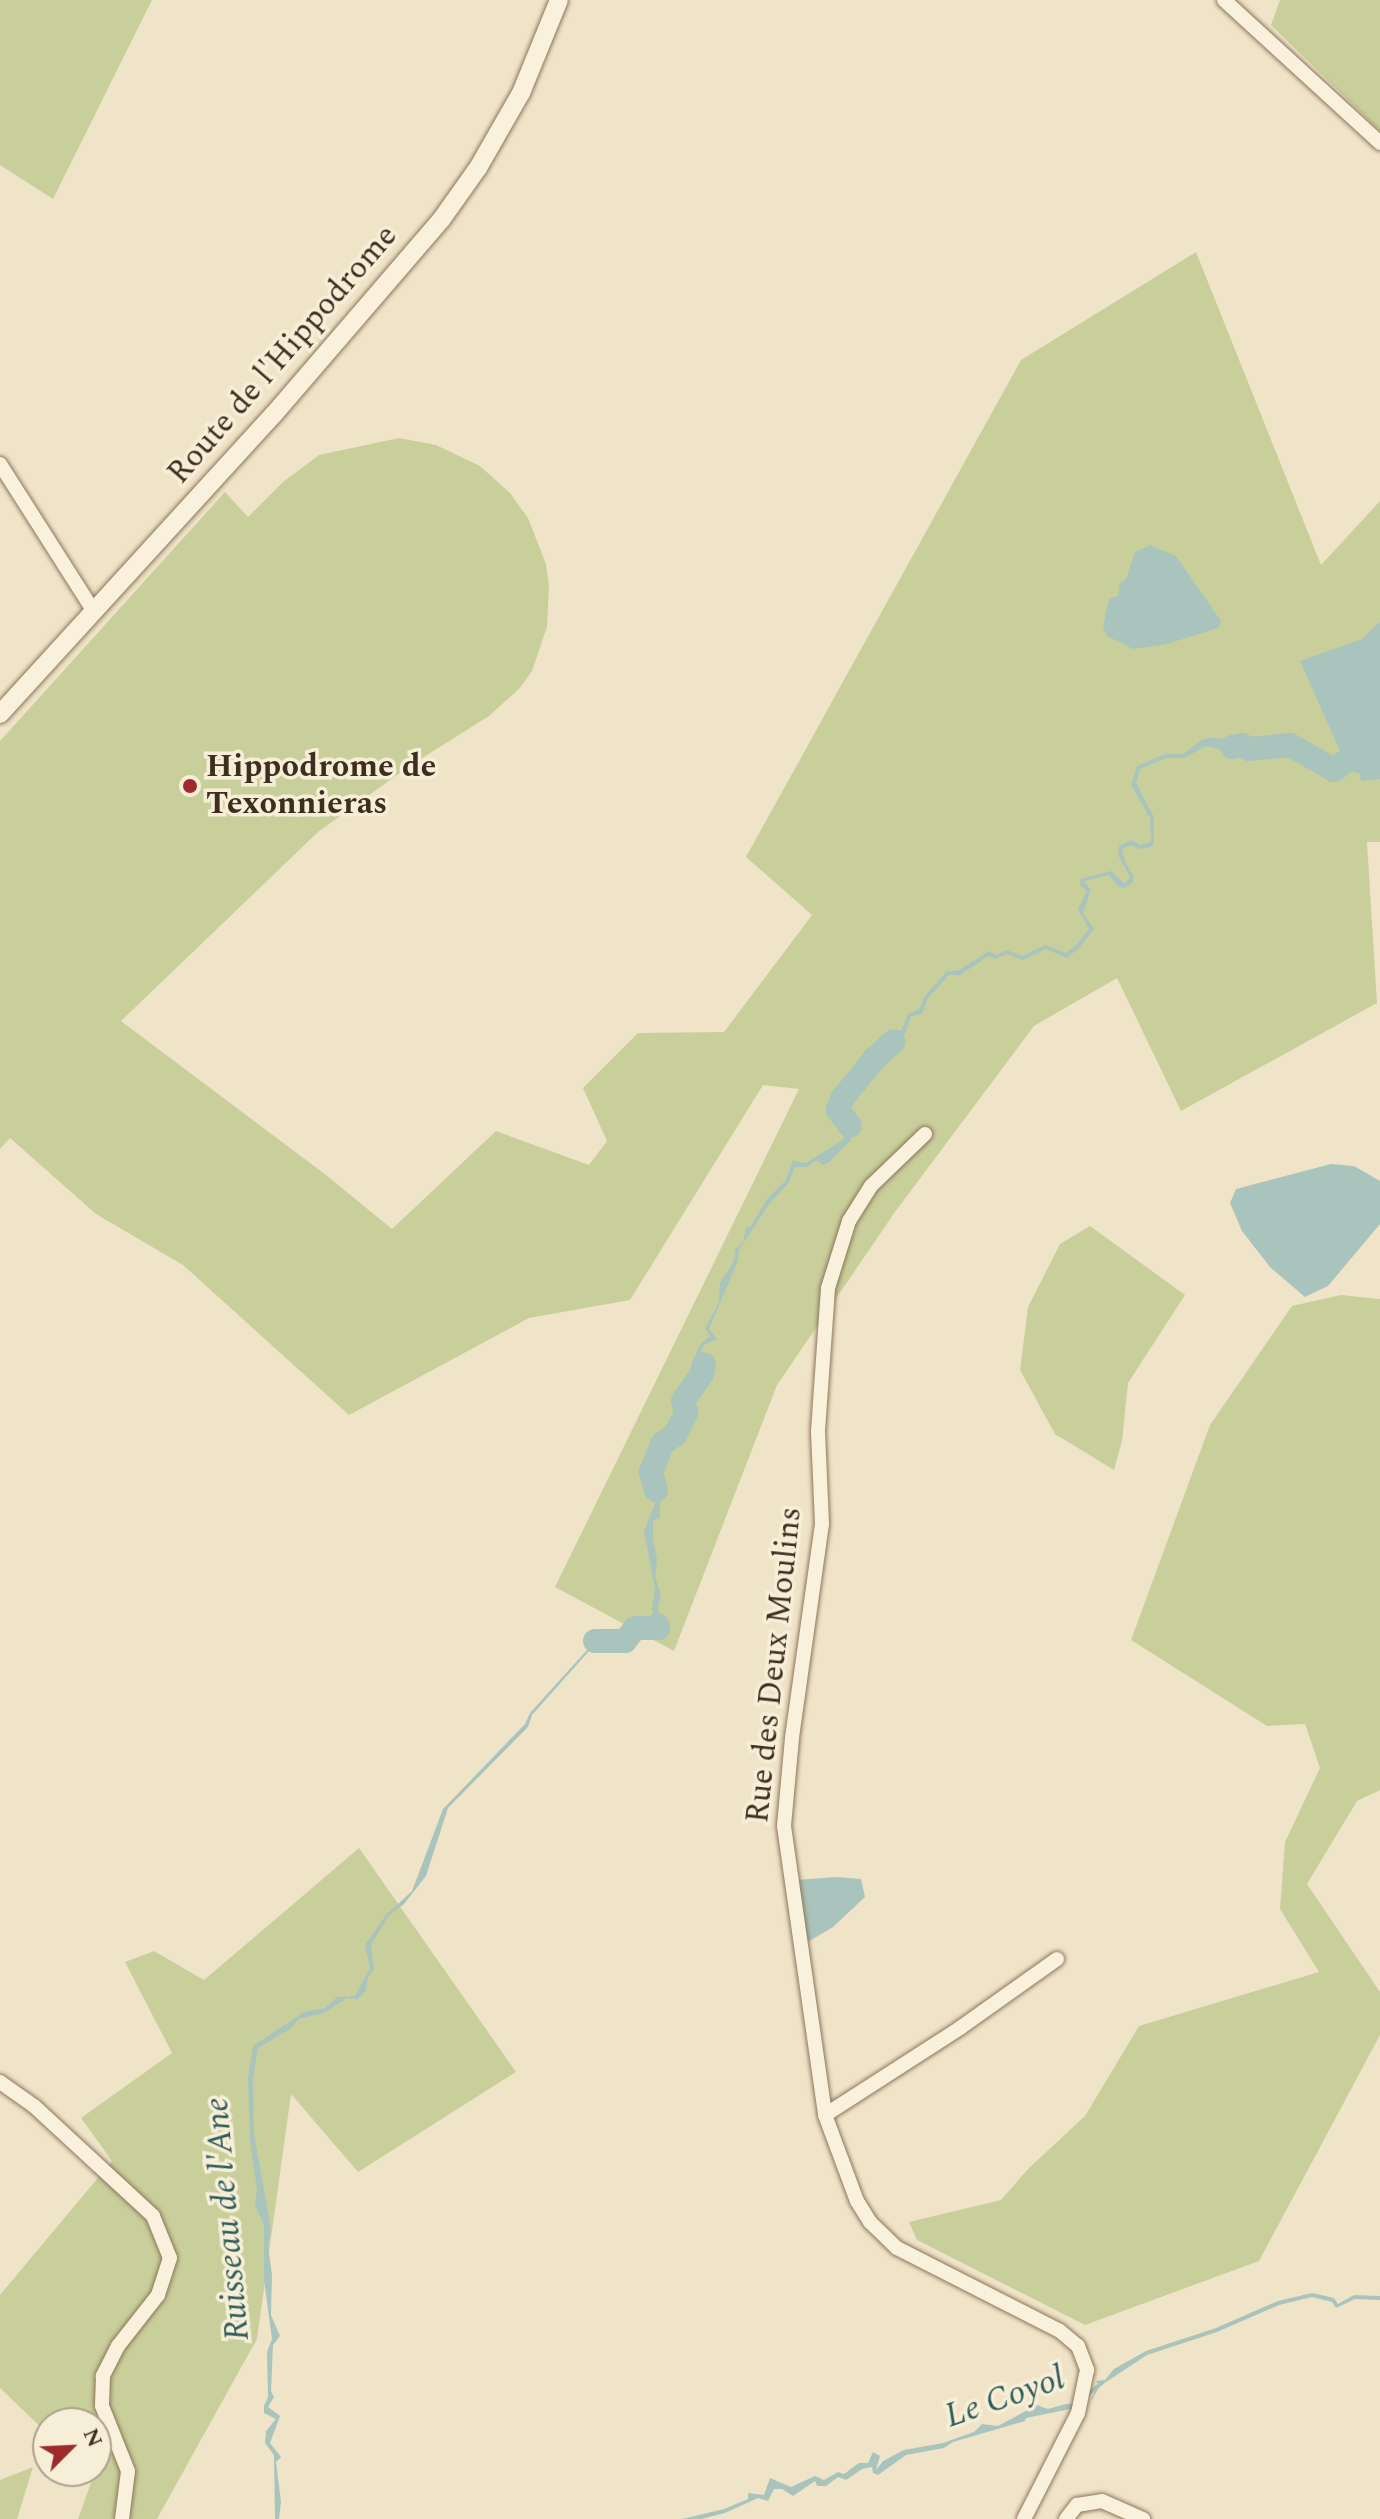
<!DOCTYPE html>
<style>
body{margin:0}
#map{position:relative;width:1380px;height:2519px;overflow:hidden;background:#f0e4c8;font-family:Spectral,serif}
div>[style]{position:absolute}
.green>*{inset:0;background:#c9cf9b}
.water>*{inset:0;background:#a9c4bc}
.stream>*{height:4px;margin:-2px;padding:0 2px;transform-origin:2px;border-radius:2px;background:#a9c4bc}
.river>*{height:24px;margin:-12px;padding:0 12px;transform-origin:12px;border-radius:12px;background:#a9c4bc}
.roads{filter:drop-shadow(0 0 2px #8d765c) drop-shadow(0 0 2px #8d765c)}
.street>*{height:14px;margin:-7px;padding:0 7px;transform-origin:7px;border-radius:7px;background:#faf1dc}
.secondary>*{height:18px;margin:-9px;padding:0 9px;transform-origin:9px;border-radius:9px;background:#faf1dc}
.dots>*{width:22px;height:22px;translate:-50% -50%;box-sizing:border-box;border:4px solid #f7eed8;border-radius:50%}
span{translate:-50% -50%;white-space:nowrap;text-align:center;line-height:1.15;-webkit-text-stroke:7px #f7eed8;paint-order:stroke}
.street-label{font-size:32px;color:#3d2e20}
.poi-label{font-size:32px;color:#3d2e20;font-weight:700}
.left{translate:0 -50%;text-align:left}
.water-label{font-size:34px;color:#2f5d5a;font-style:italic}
.north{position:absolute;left:32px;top:2407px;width:80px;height:80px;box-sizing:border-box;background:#f7eed8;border:2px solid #ada18e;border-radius:50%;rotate:66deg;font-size:22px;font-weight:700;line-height:32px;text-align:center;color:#3d2e20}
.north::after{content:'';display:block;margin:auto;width:28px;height:36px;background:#9e2a2b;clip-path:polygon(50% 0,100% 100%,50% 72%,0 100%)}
</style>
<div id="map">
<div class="green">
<div style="clip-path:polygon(0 0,152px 0,53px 199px,0 165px)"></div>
<div style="clip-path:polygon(1280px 0,1380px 0,1380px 131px,1271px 25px)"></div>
<div style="clip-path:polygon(1196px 252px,1321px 565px,1380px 501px,1380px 842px,1367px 842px,1377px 1003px,1181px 1111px,1117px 978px,1034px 1026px,895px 1212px,777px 1385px,674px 1651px,555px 1587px,799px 1089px,763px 1085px,630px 1300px,529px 1318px,349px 1415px,183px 1265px,96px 1214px,10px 1138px,0 1149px,0 741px,225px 492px,248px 517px,283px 482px,319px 455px,399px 438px,436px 445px,480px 466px,510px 493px,528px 518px,546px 564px,549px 586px,547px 627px,532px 671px,520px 688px,489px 716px,408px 767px,318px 832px,121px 1021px,326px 1175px,392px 1229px,496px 1131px,589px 1165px,607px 1141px,583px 1088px,638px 1033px,724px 1032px,812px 915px,746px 857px,1021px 360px)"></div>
<div style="clip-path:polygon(1090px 1226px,1185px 1295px,1128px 1383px,1122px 1441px,1114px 1470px,1055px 1434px,1020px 1370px,1028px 1307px,1060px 1244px)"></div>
<div style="clip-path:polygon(1341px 1295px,1380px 1299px,1380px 1790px,1357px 1801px,1307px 1884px,1380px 1992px,1380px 2035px,1259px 2261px,1085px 2325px,917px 2240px,909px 2222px,1001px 2200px,1029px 2168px,1085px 2116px,1139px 2026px,1319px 1972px,1280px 1909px,1285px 1842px,1320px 1768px,1305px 1724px,1267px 1726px,1131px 1640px,1210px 1425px,1292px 1306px)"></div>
<div style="clip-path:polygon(359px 1848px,516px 2072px,358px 2172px,291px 2094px,257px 2339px,157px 2519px,78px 2519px,93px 2477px,87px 2471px,96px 2471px,96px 2423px,48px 2423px,48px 2434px,0 2388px,0 2295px,112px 2161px,81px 2118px,172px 2053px,125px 1962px,154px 1951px,204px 1980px)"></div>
<div style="clip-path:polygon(33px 2467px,17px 2519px,0 2519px,0 2480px)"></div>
</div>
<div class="water">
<div style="clip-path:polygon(1150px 545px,1176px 556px,1221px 621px,1218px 628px,1167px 644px,1133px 649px,1107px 636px,1103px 627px,1109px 598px,1118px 596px,1119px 585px,1126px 579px,1135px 552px)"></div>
<div style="clip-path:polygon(1380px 622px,1380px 779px,1361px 781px,1360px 774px,1349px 770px,1344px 760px,1300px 661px,1362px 639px)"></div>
<div style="clip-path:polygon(1210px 738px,1231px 739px,1233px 746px,1243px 743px,1245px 747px,1259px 746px,1262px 748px,1266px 742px,1276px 745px,1287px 740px,1322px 764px,1334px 764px,1338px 775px,1335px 777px,1308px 756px,1289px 748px,1279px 751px,1269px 746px,1252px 753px,1242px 747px,1229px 751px,1206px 746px,1184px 758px,1166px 758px,1140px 769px,1136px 783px,1154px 817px,1154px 844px,1151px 847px,1139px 849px,1132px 845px,1122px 849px,1126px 864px,1134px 876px,1133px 882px,1125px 888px,1119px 887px,1109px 875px,1084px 881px,1091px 890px,1083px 913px,1094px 929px,1079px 948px,1067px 958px,1046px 949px,1023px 960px,1007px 954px,995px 959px,989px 956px,960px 975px,949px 975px,928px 998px,922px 1014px,911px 1016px,906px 1032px,873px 1065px,869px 1063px,902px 1029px,908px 1014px,919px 1009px,925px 996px,946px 972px,959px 970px,989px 951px,996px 955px,1007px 950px,1022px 956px,1045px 945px,1066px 953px,1075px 946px,1089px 929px,1078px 909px,1087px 891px,1080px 886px,1081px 879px,1111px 871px,1125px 884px,1130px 877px,1118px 855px,1119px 846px,1132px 840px,1140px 845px,1151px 842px,1150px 818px,1131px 785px,1137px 766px,1165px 754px,1183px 754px,1201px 740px)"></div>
<div style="clip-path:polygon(842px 1099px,844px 1111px,850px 1115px,855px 1127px,850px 1141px,828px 1163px,823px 1165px,817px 1160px,807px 1167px,795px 1167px,788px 1184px,769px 1204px,739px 1250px,737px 1263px,709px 1329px,717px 1339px,704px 1345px,700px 1354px,706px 1364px,704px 1377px,693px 1386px,685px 1402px,688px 1412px,677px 1430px,679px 1437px,676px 1441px,668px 1441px,665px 1455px,654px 1475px,660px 1496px,660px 1518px,653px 1521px,653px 1539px,657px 1560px,655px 1576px,661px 1595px,658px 1606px,661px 1630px,636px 1630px,633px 1633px,630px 1630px,634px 1626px,654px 1623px,652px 1608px,655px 1589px,644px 1531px,656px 1501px,646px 1484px,659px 1455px,661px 1438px,670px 1436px,683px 1415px,681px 1401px,688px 1393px,689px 1384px,700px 1374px,702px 1365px,696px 1353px,701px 1343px,710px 1336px,705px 1328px,719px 1302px,720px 1283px,734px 1261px,735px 1249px,743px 1243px,746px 1227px,751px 1226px,767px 1199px,785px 1181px,793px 1161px,806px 1163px,844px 1139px,846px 1121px,832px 1111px,834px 1103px)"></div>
<div style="clip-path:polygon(1331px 1164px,1354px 1166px,1380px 1181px,1380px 1224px,1328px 1286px,1305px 1297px,1270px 1267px,1242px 1231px,1230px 1203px,1236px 1189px)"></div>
<div style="clip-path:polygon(595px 1636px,626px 1643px,606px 1646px,597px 1642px,532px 1715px,528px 1727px,448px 1808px,426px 1876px,404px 1904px,388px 1917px,371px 1945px,374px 1969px,368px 1977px,366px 1990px,358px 1999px,347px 1998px,324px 2013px,299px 2019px,290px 2029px,258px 2048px,253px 2079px,254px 2134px,271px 2229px,268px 2245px,272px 2275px,271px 2315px,280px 2336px,273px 2345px,271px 2391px,274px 2397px,268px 2407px,280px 2416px,270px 2443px,281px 2457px,276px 2462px,281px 2502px,279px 2519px,275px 2519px,274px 2455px,265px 2443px,266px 2431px,276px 2419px,264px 2413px,264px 2406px,268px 2397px,267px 2352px,272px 2339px,264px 2280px,264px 2225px,255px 2205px,257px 2189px,250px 2141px,248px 2077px,253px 2046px,304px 2012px,325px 2008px,337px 1997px,355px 1996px,370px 1968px,365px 1945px,386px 1915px,412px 1891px,443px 1809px,525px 1724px,530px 1713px,587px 1650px)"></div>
<div style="clip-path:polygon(837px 1877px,861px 1879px,865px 1897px,833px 1927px,806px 1943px,796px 1880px)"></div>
<div style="clip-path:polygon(1312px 2293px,1334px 2298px,1338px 2304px,1354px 2295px,1380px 2296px,1380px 2300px,1355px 2299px,1336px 2308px,1332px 2302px,1312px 2297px,1279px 2305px,1217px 2332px,1147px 2355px,1100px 2386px,1089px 2404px,1098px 2384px,1096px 2381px,1105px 2380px,1114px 2369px,1146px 2351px,1216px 2328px,1278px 2301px)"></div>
<div style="clip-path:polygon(1066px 2404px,1075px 2404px,1075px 2408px,1026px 2418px,1025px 2421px,953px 2442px,944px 2448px,906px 2455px,878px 2475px,873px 2473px,872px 2467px,862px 2469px,846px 2480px,838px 2477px,826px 2486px,817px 2486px,815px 2481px,793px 2496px,782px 2489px,774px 2489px,768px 2501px,758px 2498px,725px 2513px,701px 2519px,682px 2519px,724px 2509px,748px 2499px,748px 2493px,764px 2495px,770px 2478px,791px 2487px,815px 2476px,824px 2480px,838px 2472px,844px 2474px,859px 2463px,868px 2463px,873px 2452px,880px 2456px,876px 2470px,883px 2461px,904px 2450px,943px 2443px,974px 2432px,982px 2424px,998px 2426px,1037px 2405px,1048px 2409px)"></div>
</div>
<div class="stream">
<div style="left:1087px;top:2395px;width:19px;rotate:-39deg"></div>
</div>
<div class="river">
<div style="left:1232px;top:747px;width:10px;rotate:-11deg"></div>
<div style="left:1242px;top:745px;width:8px;rotate:30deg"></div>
<div style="left:1249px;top:749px;width:41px;rotate:-5.6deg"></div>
<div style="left:1290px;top:745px;width:51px;rotate:29.6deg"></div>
<div style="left:1334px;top:770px;width:57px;rotate:-36.5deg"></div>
<div style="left:850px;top:1126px;width:20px;rotate:-127deg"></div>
<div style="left:838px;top:1110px;width:12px;rotate:-70deg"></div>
<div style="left:842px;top:1099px;width:53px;rotate:-51.2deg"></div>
<div style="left:875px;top:1058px;width:25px;rotate:-42deg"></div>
<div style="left:656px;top:1490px;width:19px;rotate:-106deg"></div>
<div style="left:651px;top:1472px;width:31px;rotate:-68deg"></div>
<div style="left:663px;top:1443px;width:14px;rotate:-34deg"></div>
<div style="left:675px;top:1435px;width:25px;rotate:-63deg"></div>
<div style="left:686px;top:1413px;width:12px;rotate:-104deg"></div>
<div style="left:683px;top:1401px;width:33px;rotate:-55deg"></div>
<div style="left:702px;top:1374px;width:10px;rotate:-79deg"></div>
<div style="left:595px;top:1641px;width:30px"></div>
<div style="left:625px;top:1641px;width:16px;rotate:-52deg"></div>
<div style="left:635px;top:1628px;width:23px"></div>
<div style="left:658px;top:1628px;width:3px;rotate:-108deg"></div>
</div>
<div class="roads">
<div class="street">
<div style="left:1224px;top:0;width:212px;rotate:42.5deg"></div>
<div style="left:0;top:464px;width:173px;rotate:57.5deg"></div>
<div style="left:925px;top:1134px;width:75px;rotate:136.1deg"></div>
<div style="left:871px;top:1186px;width:41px;rotate:122.2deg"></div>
<div style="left:849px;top:1221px;width:70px;rotate:107.4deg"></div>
<div style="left:828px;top:1288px;width:144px;rotate:94deg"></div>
<div style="left:818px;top:1432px;width:92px;rotate:87.5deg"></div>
<div style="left:822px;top:1524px;width:216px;rotate:98deg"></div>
<div style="left:792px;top:1738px;width:88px;rotate:95.2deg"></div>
<div style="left:784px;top:1826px;width:292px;rotate:81.9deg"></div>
<div style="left:825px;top:2115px;width:92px;rotate:69.6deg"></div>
<div style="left:857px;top:2201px;width:25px;rotate:58deg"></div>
<div style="left:870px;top:2222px;width:37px;rotate:44deg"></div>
<div style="left:897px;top:2248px;width:183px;rotate:27deg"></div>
<div style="left:1060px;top:2331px;width:23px;rotate:40deg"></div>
<div style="left:1078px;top:2346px;width:26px;rotate:69deg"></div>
<div style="left:1087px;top:2370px;width:44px;rotate:101.8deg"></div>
<div style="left:1078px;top:2413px;width:119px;rotate:117deg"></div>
<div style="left:0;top:2082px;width:42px;rotate:35.2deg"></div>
<div style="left:34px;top:2106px;width:162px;rotate:42.7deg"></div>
<div style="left:153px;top:2216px;width:45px;rotate:68deg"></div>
<div style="left:170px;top:2258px;width:39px;rotate:108deg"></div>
<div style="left:158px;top:2295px;width:65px;rotate:128.1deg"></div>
<div style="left:118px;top:2346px;width:34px;rotate:117deg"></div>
<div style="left:103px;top:2376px;width:30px;rotate:92deg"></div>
<div style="left:102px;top:2406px;width:70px;rotate:68.2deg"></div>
<div style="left:128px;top:2471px;width:48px;rotate:97.1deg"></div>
<div style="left:825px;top:2115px;width:161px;rotate:-32.8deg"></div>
<div style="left:960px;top:2028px;width:119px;rotate:-35.4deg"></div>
<div style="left:1066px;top:2519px;width:18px;rotate:-52deg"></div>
<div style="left:1077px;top:2505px;width:25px;rotate:-9deg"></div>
<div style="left:1102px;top:2501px;width:45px;rotate:23.7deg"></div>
</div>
<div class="secondary">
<div style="left:0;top:714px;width:406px;rotate:-47.6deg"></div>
<div style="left:274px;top:414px;width:256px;rotate:-49.3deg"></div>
<div style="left:441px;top:220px;width:64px;rotate:-54.6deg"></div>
<div style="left:478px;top:168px;width:86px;rotate:-60.2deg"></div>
<div style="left:521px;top:93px;width:100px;rotate:-67.8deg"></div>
</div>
</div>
<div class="dots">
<div style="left:190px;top:786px;background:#9e2a2b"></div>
</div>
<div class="street-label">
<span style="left:283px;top:355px;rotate:-49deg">Route de l'Hippodrome</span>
<span style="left:775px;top:1665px;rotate:-84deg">Rue des Deux Moulins</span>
</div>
<div class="poi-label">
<span class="left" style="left:206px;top:786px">Hippodrome de<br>Texonnieras</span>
</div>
<div class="water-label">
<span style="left:228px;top:2219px;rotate:-95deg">Ruisseau de l'Ane</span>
<span style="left:1005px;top:2398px;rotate:-19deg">Le Coyol</span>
</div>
<div class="north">N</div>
</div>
